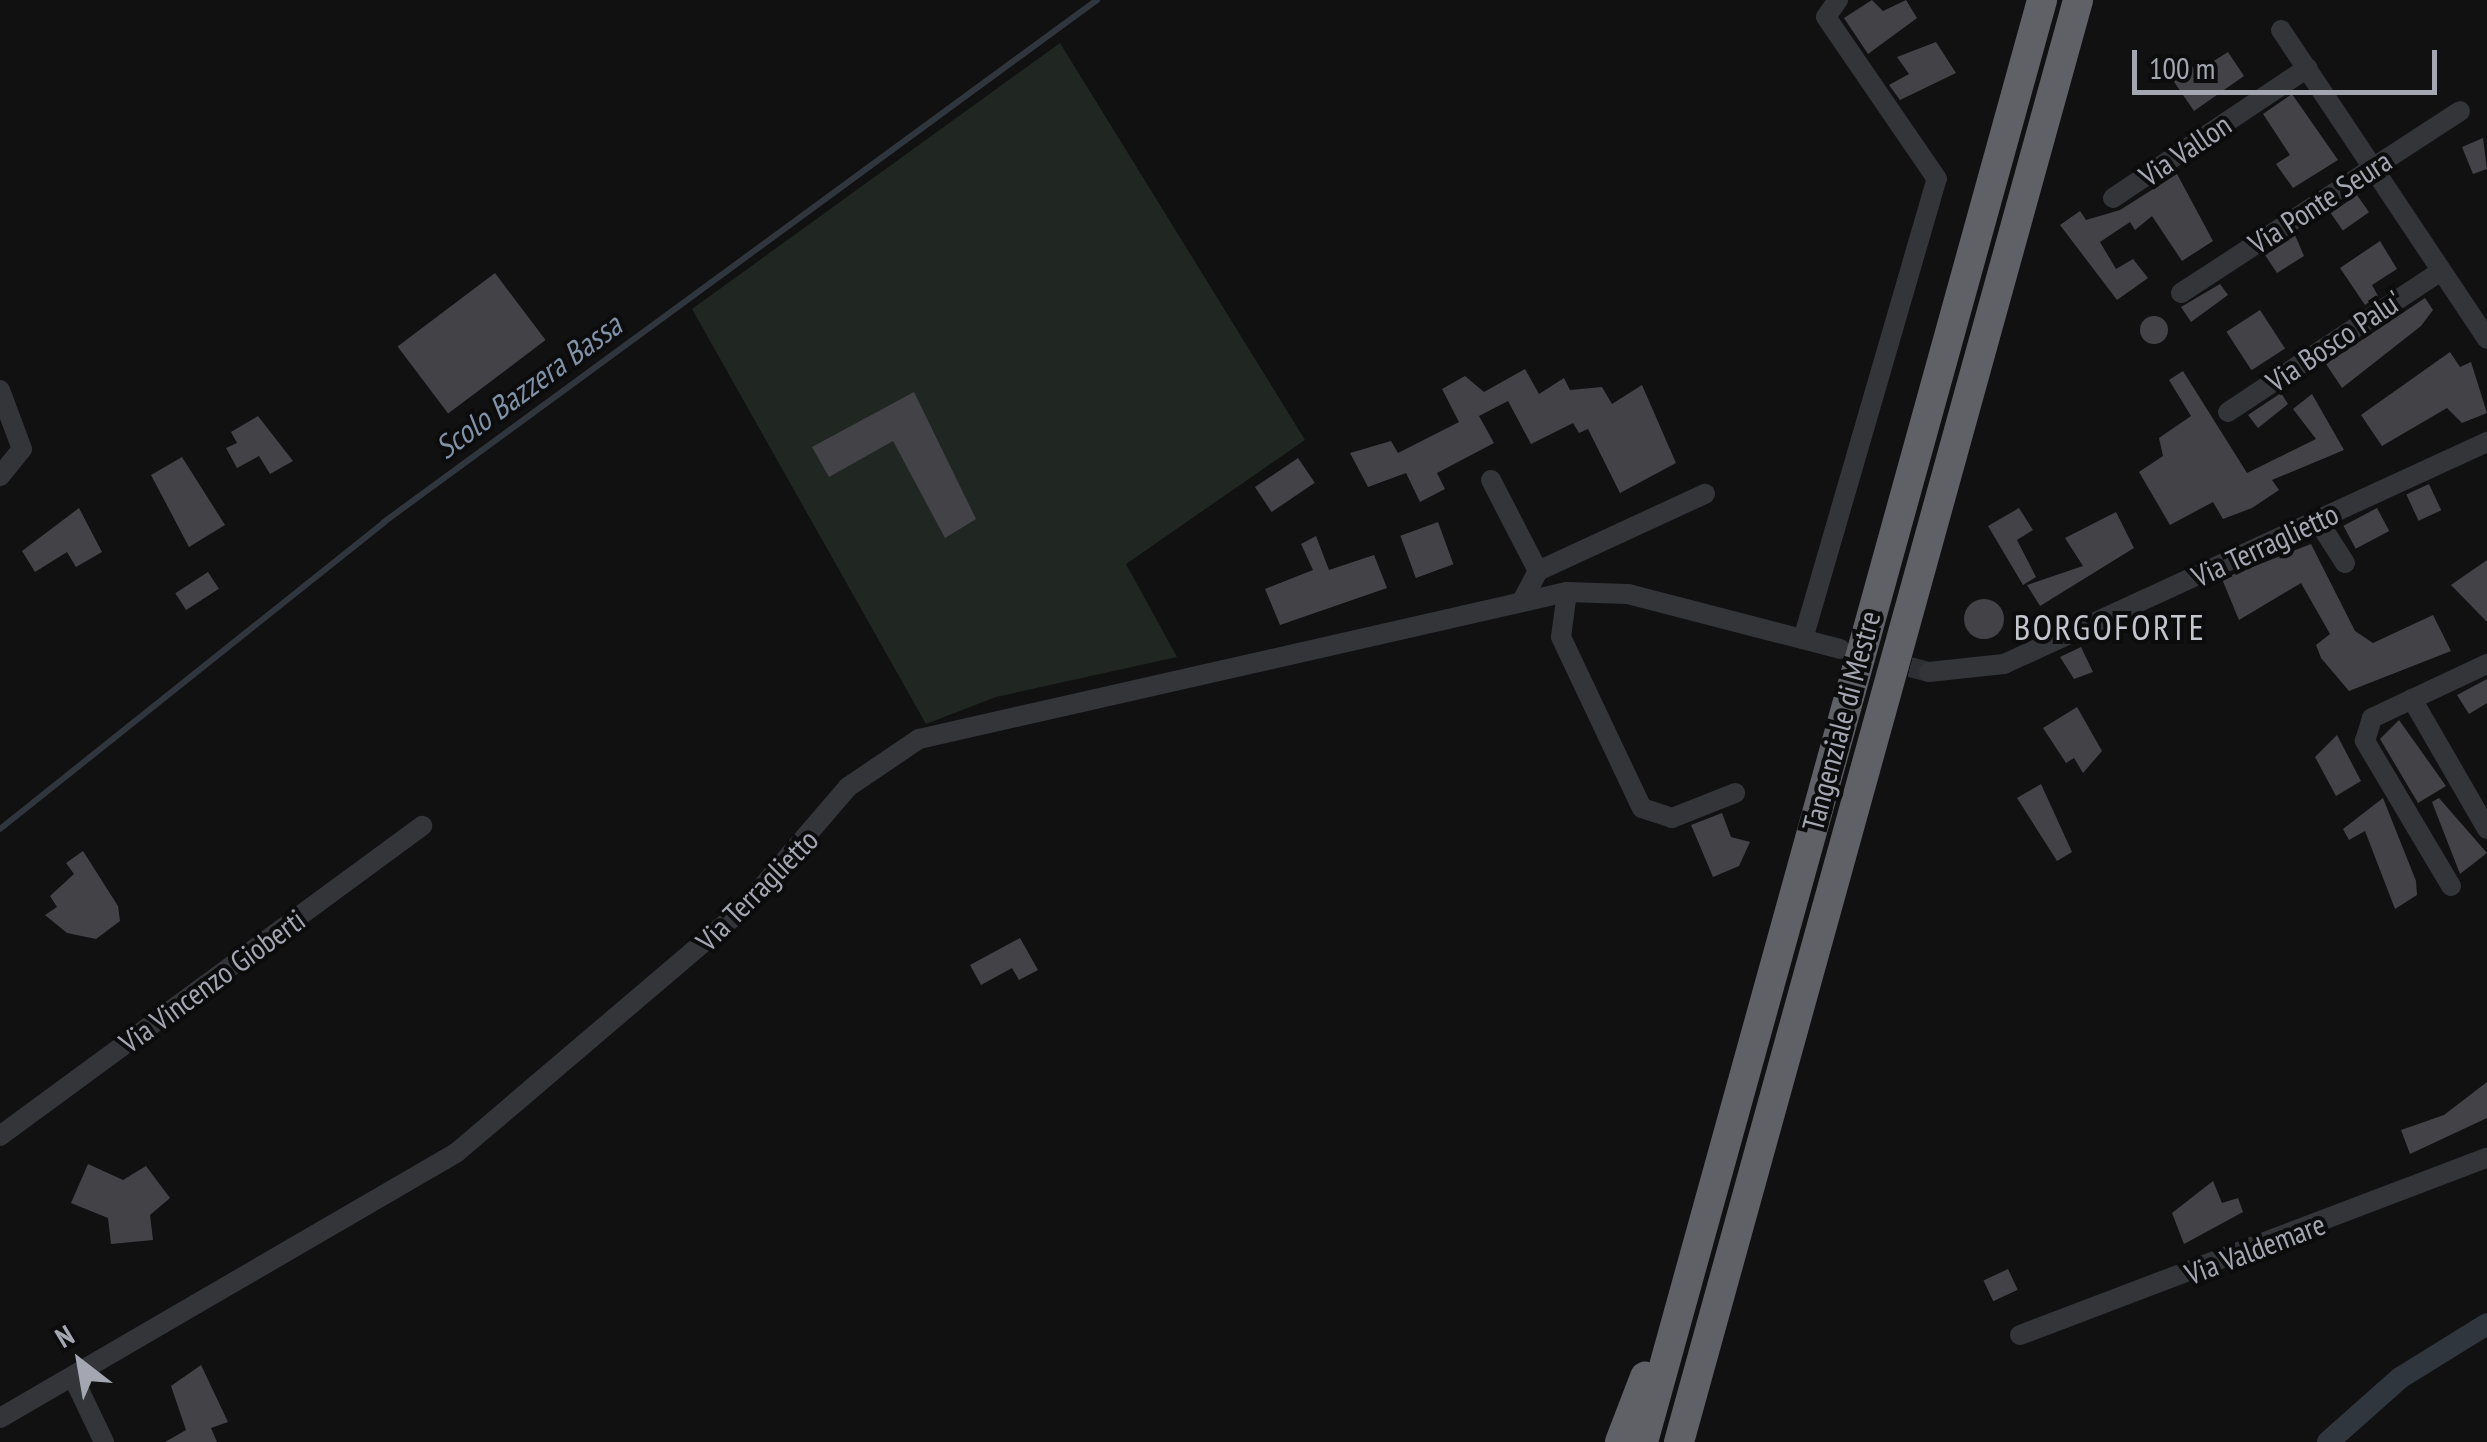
<!DOCTYPE html>
<style>
body{margin:0}
#map{position:relative;width:2487px;height:1442px;overflow:hidden;background:#111112;font-family:"PT Sans Narrow",sans-serif}
div>[style]{position:absolute}
.green>*{inset:0;background:#202621}
.stream>*{height:6px;margin:-3px;padding:0 3px;transform-origin:3px;border-radius:3px;background:#30363d}
.canal>*{height:22px;margin:-11px;padding:0 11px;transform-origin:11px;border-radius:11px;background:#30363d}
.building>*{inset:0;background:#434347;transform-origin:0 0}
.round{border-radius:50%}
.minor-tunnel>*{height:20px;margin-top:-10px;transform-origin:0;background:repeating-linear-gradient(90deg,#2e2f32 0 20px,transparent 0 30px)}
.minor>*{height:20px;margin:-10px;padding:0 10px;transform-origin:10px;border-radius:10px;background:#343539}
.highway>*{height:30px;margin:-15px;padding:0 15px;transform-origin:15px;border-radius:15px;background:#5f6167}
span{translate:-50% -50%;white-space:nowrap;text-align:center;line-height:1.15;-webkit-text-stroke:8px #0c0c0d;paint-order:stroke}
.street-label{font-size:30px;color:#a4a7b1}
.water-label{font-size:32px;color:#7f92a8;font-style:italic}
.quarter-label{font-size:35px;color:#c4c6ce;letter-spacing:2.5px}
.north{position:absolute;left:30px;top:1312px;width:100px;height:100px;-webkit-text-stroke:8px #0c0c0d;paint-order:stroke;rotate:329deg;font-size:28px;font-weight:700;line-height:40px;text-align:center;color:#a4a7b1}
.north::after{content:'';display:block;margin:auto;width:35px;height:45px;background:#a4a7b1;clip-path:polygon(50% 0,100% 100%,50% 72%,0 100%)}
.scale{position:absolute;left:2132px;top:50px;width:305px;height:45px;box-sizing:border-box;border:5px solid #a4a7b1;border-top:0;padding-left:12px;font-size:30px;line-height:35px;white-space:nowrap;color:#a4a7b1;-webkit-text-stroke:8px #0c0c0d;paint-order:stroke}
</style>
<div id="map">
<div class="green">
<div style="clip-path:polygon(1060px 43px,1305px 440px,1126px 564px,1177px 657px,996px 697px,926px 724px,692px 309px)"></div>
</div>
<div class="stream">
<div style="left:0;top:829px;width:492px;rotate:-38.6deg"></div>
<div style="left:384px;top:522px;width:884px;rotate:-36.21deg"></div>
</div>
<div class="canal">
<div style="left:2328px;top:1442px;width:96px;rotate:-41.6deg"></div>
<div style="left:2400px;top:1378px;width:102px;rotate:-31.8deg"></div>
</div>
<div class="building">
<div style="clip-path:polygon(1872px 0,1883px 11px,1906px 0,1917px 18px,1868px 54px,1844px 18px)"></div>
<div style="clip-path:polygon(1936px 42px,1956px 73px,1900px 100px,1889px 85px,1909px 74px,1897px 57px)"></div>
<div style="clip-path:polygon(2228px 52px,2244px 76px,2194px 111px,2168px 73px,2188px 60px,2196px 72px)"></div>
<div style="clip-path:polygon(2292px 94px,2338px 160px,2293px 188px,2276px 164px,2290px 155px,2263px 114px)"></div>
<div style="clip-path:polygon(2483px 138px,2487px 169px,2473px 174px,2462px 147px)"></div>
<div style="clip-path:polygon(2177px 174px,2213px 241px,2182px 261px,2152px 216px,2135px 230px,2130px 222px,2100px 242px,2116px 269px,2133px 259px,2148px 278px,2117px 300px,2060px 225px,2080px 211px,2086px 220px,2120px 210px)"></div>
<div style="left:2357px;top:195px;width:21px;height:32px;rotate:55deg"></div>
<div style="clip-path:polygon(2295px 235px,2304px 256px,2277px 273px,2265px 255px)"></div>
<div style="clip-path:polygon(2380px 241px,2397px 269px,2372px 285px,2378px 296px,2365px 305px,2340px 268px)"></div>
<div style="left:495px;top:273px;width:84px;height:122px;rotate:53deg"></div>
<div style="clip-path:polygon(2220px 284px,2228px 295px,2191px 322px,2181px 307px)"></div>
<div style="clip-path:polygon(2425px 298px,2433px 310px,2421px 326px,2342px 388px,2326px 364px)"></div>
<div style="left:2260px;top:310px;width:46px;height:40px;rotate:57deg"></div>
<div class="round" style="left:2140px;top:316px;width:28px;height:28px"></div>
<div style="clip-path:polygon(2450px 352px,2460px 367px,2471px 362px,2487px 413px,2462px 423px,2447px 408px,2382px 446px,2361px 415px)"></div>
<div style="clip-path:polygon(1525px 369px,1539px 394px,1564px 378px,1570px 390px,1602px 387px,1612px 404px,1642px 385px,1676px 463px,1620px 493px,1588px 429px,1579px 433px,1573px 423px,1531px 444px,1508px 401px,1479px 416px,1494px 443px,1437px 473px,1445px 489px,1420px 502px,1406px 473px,1368px 487px,1350px 453px,1391px 441px,1398px 453px,1459px 422px,1442px 389px,1465px 376px,1484px 392px)"></div>
<div style="clip-path:polygon(2183px 371px,2247px 473px,2316px 439px,2293px 409px,2312px 394px,2344px 450px,2272px 480px,2279px 490px,2252px 508px,2223px 519px,2213px 502px,2170px 525px,2139px 472px,2163px 456px,2159px 438px,2191px 416px,2169px 380px)"></div>
<div style="clip-path:polygon(914px 392px,976px 519px,945px 538px,893px 441px,829px 477px,812px 447px)"></div>
<div style="clip-path:polygon(2281px 393px,2288px 404px,2258px 428px,2248px 415px)"></div>
<div style="clip-path:polygon(258px 416px,293px 461px,270px 474px,259px 456px,237px 468px,226px 448px,237px 443px,231px 432px)"></div>
<div style="clip-path:polygon(182px 457px,225px 525px,189px 547px,151px 475px)"></div>
<div style="left:1298px;top:458px;width:30px;height:52px;rotate:56deg"></div>
<div style="left:2429px;top:484px;width:29px;height:25px;rotate:65deg"></div>
<div style="clip-path:polygon(79px 508px,102px 552px,76px 567px,67px 552px,35px 572px,22px 551px)"></div>
<div style="clip-path:polygon(2019px 508px,2033px 530px,2017px 540px,2036px 577px,2023px 585px,1988px 526px)"></div>
<div style="left:2377px;top:508px;width:26px;height:38px;rotate:62deg"></div>
<div style="clip-path:polygon(2116px 512px,2134px 548px,2040px 606px,2027px 585px,2083px 566px,2065px 538px)"></div>
<div style="left:1438px;top:522px;width:45px;height:40px;rotate:70deg"></div>
<div style="clip-path:polygon(1316px 536px,1329px 570px,1374px 555px,1387px 588px,1280px 625px,1265px 589px,1313px 570px,1301px 544px)"></div>
<div style="clip-path:polygon(2311px 544px,2355px 631px,2373px 643px,2433px 615px,2451px 651px,2349px 691px,2321px 658px,2316px 645px,2330px 634px,2301px 583px,2239px 620px,2222px 579px)"></div>
<div style="clip-path:polygon(2487px 560px,2487px 622px,2451px 585px)"></div>
<div style="left:208px;top:572px;width:20px;height:39px;rotate:57deg"></div>
<div class="round" style="left:1964px;top:599px;width:40px;height:40px"></div>
<div style="clip-path:polygon(2081px 647px,2093px 672px,2074px 679px,2060px 657px)"></div>
<div style="clip-path:polygon(2487px 679px,2487px 703px,2469px 714px,2457px 695px)"></div>
<div style="clip-path:polygon(2077px 707px,2102px 751px,2083px 773px,2074px 758px,2066px 763px,2043px 728px)"></div>
<div style="clip-path:polygon(2399px 720px,2446px 786px,2418px 803px,2380px 739px)"></div>
<div style="clip-path:polygon(2337px 735px,2361px 781px,2336px 796px,2315px 757px)"></div>
<div style="clip-path:polygon(2041px 784px,2072px 852px,2057px 861px,2017px 798px)"></div>
<div style="clip-path:polygon(2383px 798px,2416px 881px,2417px 895px,2395px 909px,2365px 831px,2349px 840px,2343px 829px)"></div>
<div style="clip-path:polygon(2439px 798px,2487px 853px,2460px 874px,2432px 802px)"></div>
<div style="clip-path:polygon(1722px 813px,1731px 837px,1750px 842px,1739px 866px,1713px 877px,1691px 825px)"></div>
<div style="clip-path:polygon(83px 851px,118px 906px,120px 921px,96px 939px,67px 933px,45px 915px,57px 907px,50px 896px,74px 874px,66px 863px)"></div>
<div style="clip-path:polygon(1020px 938px,1038px 970px,1019px 980px,1012px 968px,981px 985px,970px 965px)"></div>
<div style="clip-path:polygon(2487px 1082px,2487px 1118px,2410px 1154px,2401px 1130px,2444px 1115px)"></div>
<div style="clip-path:polygon(88px 1164px,123px 1180px,146px 1166px,170px 1198px,150px 1215px,153px 1240px,111px 1244px,108px 1218px,71px 1203px)"></div>
<div style="clip-path:polygon(2213px 1181px,2222px 1203px,2238px 1198px,2243px 1212px,2184px 1244px,2172px 1213px)"></div>
<div style="left:2008px;top:1269px;width:23px;height:27px;rotate:65deg"></div>
<div style="clip-path:polygon(201px 1365px,228px 1422px,211px 1428px,217px 1442px,165px 1442px,186px 1430px,171px 1386px)"></div>
</div>
<div class="minor-tunnel">
<div style="left:1852px;top:652px;width:80px;rotate:14.6deg"></div>
</div>
<div class="minor">
<div style="left:2281px;top:30px;width:371px;rotate:56.3deg"></div>
<div style="left:2113px;top:198px;width:234px;rotate:-33.8deg"></div>
<div style="left:2181px;top:293px;width:333px;rotate:-33.1deg"></div>
<div style="left:0;top:390px;width:63px;rotate:69.6deg"></div>
<div style="left:22px;top:449px;width:35px;rotate:129deg"></div>
<div style="left:2228px;top:412px;width:255px;rotate:-33.5deg"></div>
<div style="left:1491px;top:480px;width:102px;rotate:62.7deg"></div>
<div style="left:2318px;top:521px;width:50px;rotate:57.3deg"></div>
<div style="left:1567px;top:592px;width:45px;rotate:97.6deg"></div>
<div style="left:1561px;top:637px;width:189px;rotate:64.7deg"></div>
<div style="left:1642px;top:808px;width:32px;rotate:18deg"></div>
<div style="left:1672px;top:818px;width:68px;rotate:-21.6deg"></div>
<div style="left:1522px;top:601px;width:34px;rotate:-62deg"></div>
<div style="left:1538px;top:571px;width:184px;rotate:-24.8deg"></div>
<div style="left:1803px;top:639px;width:479px;rotate:-73.8deg"></div>
<div style="left:1937px;top:179px;width:196px;rotate:-124.4deg"></div>
<div style="left:1826px;top:17px;width:21px;rotate:-55deg"></div>
<div style="left:1929px;top:672px;width:75px;rotate:-6.1deg"></div>
<div style="left:2004px;top:664px;width:532px;rotate:-24.68deg"></div>
<div style="left:2412px;top:699px;width:150px;rotate:60deg"></div>
<div style="left:2451px;top:886px;width:169px;rotate:-120.7deg"></div>
<div style="left:2365px;top:741px;width:24px;rotate:-73deg"></div>
<div style="left:2372px;top:718px;width:127px;rotate:-25.2deg"></div>
<div style="left:0;top:1136px;width:524px;rotate:-36.3deg"></div>
<div style="left:2020px;top:1335px;width:499px;rotate:-20.8deg"></div>
<div style="left:73px;top:1377px;width:72px;rotate:64.5deg"></div>
<div style="left:0;top:1418px;width:527px;rotate:-30.16deg"></div>
<div style="left:456px;top:1153px;width:378px;rotate:-40.4deg"></div>
<div style="left:744px;top:908px;width:160px;rotate:-49.3deg"></div>
<div style="left:848px;top:787px;width:86px;rotate:-34.1deg"></div>
<div style="left:919px;top:739px;width:664px;rotate:-12.78deg"></div>
<div style="left:1567px;top:592px;width:61px;rotate:1.9deg"></div>
<div style="left:1628px;top:594px;width:219px;rotate:14.5deg"></div>
</div>
<div class="highway">
<div style="left:1620px;top:1442px;width:70px;rotate:-69deg"></div>
<div style="left:1643px;top:1442px;width:1496px;rotate:-74.53deg"></div>
<div style="left:1679px;top:1442px;width:1496px;rotate:-74.53deg"></div>
</div>
<div class="street-label">
<span style="left:2185px;top:150px;rotate:-34deg">Via Vallon</span>
<span style="left:2320px;top:202px;rotate:-33deg">Via Ponte Seura</span>
<span style="left:2334px;top:341px;rotate:-34deg">Via Bosco Palu'</span>
<span style="left:2265px;top:545px;rotate:-25deg">Via Terraglietto</span>
<span style="left:1841px;top:721px;rotate:-75deg">Tangenziale di Mestre</span>
<span style="left:757px;top:890px;rotate:-45deg">Via Terraglietto</span>
<span style="left:212px;top:981px;rotate:-36deg">Via Vincenzo Gioberti</span>
<span style="left:2255px;top:1249px;rotate:-21deg">Via Valdemare</span>
</div>
<div class="water-label">
<span style="left:528px;top:386px;rotate:-36deg">Scolo Bazzera Bassa</span>
</div>
<div class="quarter-label">
<span style="left:2110px;top:627px">BORGOFORTE</span>
</div>
<div class="north">N</div>
<div class="scale">100 m</div>
</div>
